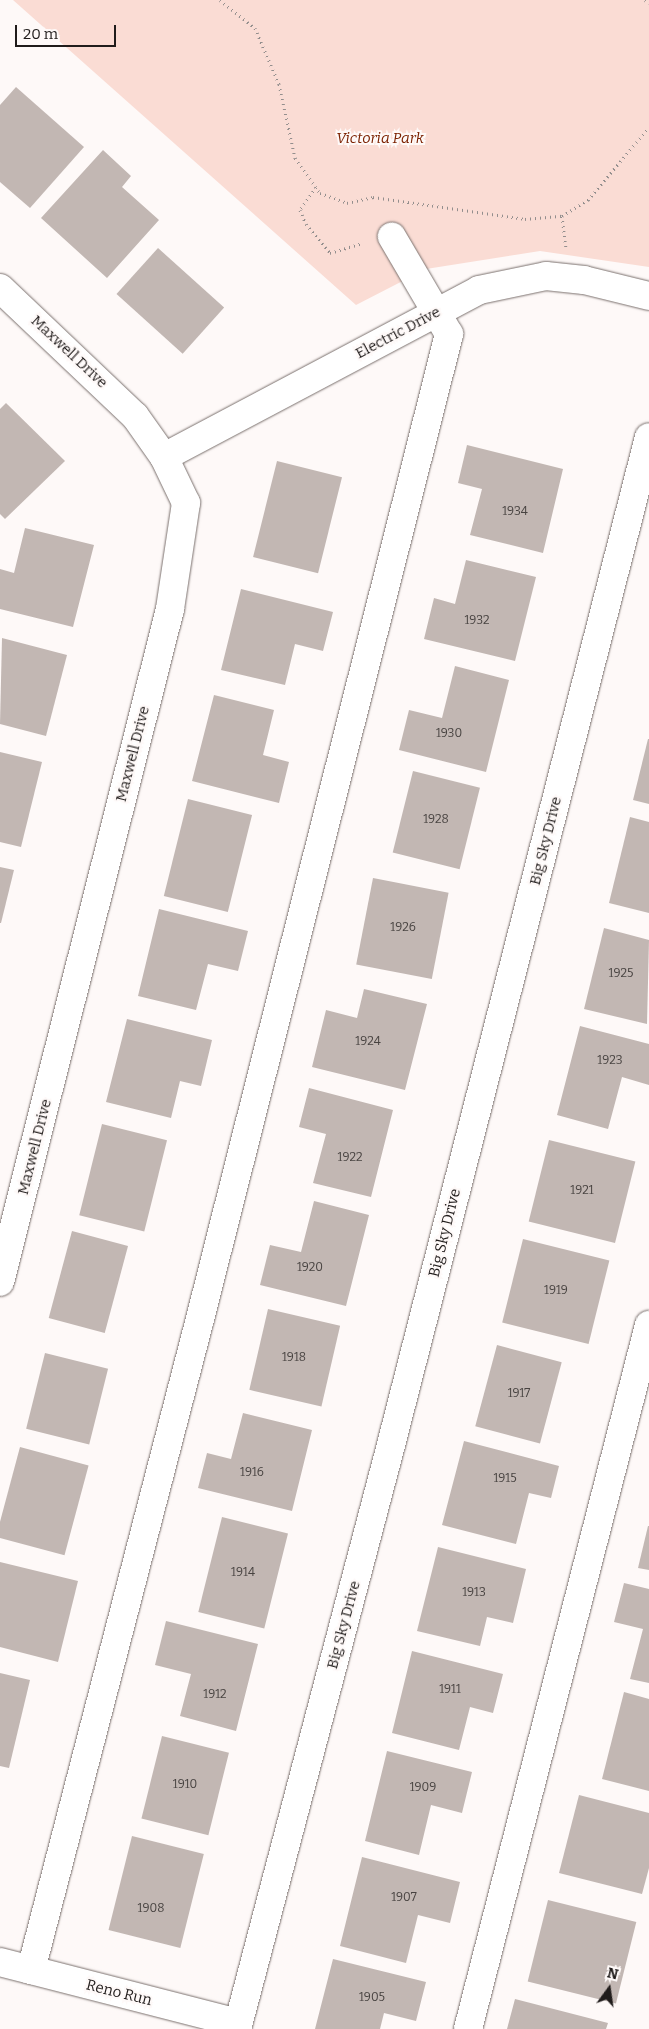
<!DOCTYPE html>
<style>
body{margin:0}
#map{position:relative;width:649px;height:2029px;overflow:hidden;background:#fef9f8;font-family:Bitter,serif}
div>[style]{position:absolute}
.green>*{inset:0;background:#fadcd4}
.building>*{inset:0;background:#c2b7b3;transform-origin:0 0}
.path>*{height:3px;margin-top:-1.5px;transform-origin:0;background:repeating-linear-gradient(90deg,#938e8d 0 1px,transparent 0 5px)}
.roads{filter:drop-shadow(0 0 1px #7b716e) drop-shadow(0 0 1px #7b716e)}
.minor>*{height:28px;margin:-14px;padding:0 14px;transform-origin:14px;border-radius:14px;background:#fff}
span{translate:-50% -50%;white-space:nowrap;text-align:center;line-height:1.15;-webkit-text-stroke:4px #fef9f8;paint-order:stroke}
.number-label{font-size:12px;color:#484341}
.number-label span{-webkit-text-stroke-width:0}
.park-label{font-size:15px;color:#7c2202;font-style:italic}
.street-label{font-size:15px;color:#201c1b}
.north{position:absolute;left:584px;top:1964px;width:50px;height:50px;-webkit-text-stroke:4px #fef9f8;paint-order:stroke;rotate:14deg;font-size:14px;font-weight:700;line-height:20px;text-align:center;color:#201c1b}
.north::after{content:'';display:block;margin:auto;width:18px;height:22px;background:#201c1b;clip-path:polygon(50% 0,100% 100%,50% 72%,0 100%)}
.scale{position:absolute;left:15px;top:25px;width:101px;height:22px;box-sizing:border-box;border:2px solid #201c1b;border-top:0;padding-left:6px;font-size:15px;line-height:18px;white-space:nowrap;color:#201c1b;-webkit-text-stroke:4px #fef9f8;paint-order:stroke}
</style>
<div id="map">
<div class="green">
<div style="clip-path:polygon(13px 0,649px 0,649px 267px,540px 251px,426px 269px,356px 305px)"></div>
</div>
<div class="building">
<div style="clip-path:polygon(16px 87px,84px 147px,30px 208px,0 182px,0 105px)"></div>
<div style="clip-path:polygon(103px 150px,131px 176px,122px 187px,159px 220px,107px 278px,41px 218px)"></div>
<div style="left:158px;top:248px;width:89px;height:62px;rotate:42deg"></div>
<div style="clip-path:polygon(6px 403px,65px 461px,5px 519px,0 514px,0 409px)"></div>
<div style="clip-path:polygon(467px 445px,563px 469px,543px 553px,470px 535px,482px 489px,458px 483px)"></div>
<div style="left:277px;top:461px;width:67px;height:99px;rotate:14deg"></div>
<div style="clip-path:polygon(25px 528px,94px 545px,73px 627px,0 609px,0 569px,14px 573px)"></div>
<div style="clip-path:polygon(466px 560px,536px 577px,515px 661px,424px 639px,434px 598px,455px 604px)"></div>
<div style="clip-path:polygon(241px 589px,333px 612px,323px 651px,295px 644px,285px 685px,221px 670px)"></div>
<div style="clip-path:polygon(2px 638px,67px 655px,46px 736px,0 724px)"></div>
<div style="clip-path:polygon(455px 666px,509px 680px,486px 772px,399px 750px,409px 710px,442px 718px)"></div>
<div style="clip-path:polygon(214px 695px,274px 710px,263px 755px,289px 762px,279px 803px,192px 781px)"></div>
<div style="clip-path:polygon(648px 739px,649px 739px,649px 804px,633px 800px)"></div>
<div style="clip-path:polygon(0 752px,42px 762px,21px 847px,0 842px)"></div>
<div style="left:413px;top:771px;width:69px;height:84px;rotate:14deg"></div>
<div style="left:188px;top:799px;width:66px;height:100px;rotate:14deg"></div>
<div style="clip-path:polygon(630px 817px,649px 822px,649px 913px,609px 903px)"></div>
<div style="clip-path:polygon(0 867px,14px 870px,1px 923px,0 923px)"></div>
<div style="left:373px;top:878px;width:77px;height:88px;rotate:11deg"></div>
<div style="clip-path:polygon(159px 909px,248px 931px,238px 971px,208px 964px,196px 1010px,138px 996px)"></div>
<div style="clip-path:polygon(604px 928px,649px 940px,647px 1024px,584px 1009px)"></div>
<div style="clip-path:polygon(364px 989px,427px 1004px,405px 1090px,312px 1067px,326px 1010px,357px 1018px)"></div>
<div style="clip-path:polygon(127px 1019px,212px 1040px,201px 1086px,180px 1081px,171px 1118px,106px 1102px)"></div>
<div style="clip-path:polygon(580px 1026px,649px 1044px,649px 1085px,622px 1077px,608px 1129px,557px 1115px)"></div>
<div style="clip-path:polygon(309px 1088px,393px 1110px,371px 1197px,313px 1183px,326px 1134px,299px 1127px)"></div>
<div style="left:102px;top:1124px;width:67px;height:94px;rotate:14deg"></div>
<div style="left:549px;top:1140px;width:89px;height:84px;rotate:14deg"></div>
<div style="clip-path:polygon(314px 1201px,369px 1215px,346px 1306px,260px 1285px,270px 1245px,301px 1252px)"></div>
<div style="left:72px;top:1231px;width:58px;height:90px;rotate:15deg"></div>
<div style="left:523px;top:1239px;width:89px;height:86px;rotate:14deg"></div>
<div style="left:268px;top:1309px;width:74px;height:83px;rotate:13deg"></div>
<div style="left:497px;top:1345px;width:67px;height:84px;rotate:15deg"></div>
<div style="left:45px;top:1353px;width:65px;height:78px;rotate:14deg"></div>
<div style="clip-path:polygon(243px 1413px,312px 1430px,292px 1511px,198px 1488px,207px 1453px,231px 1459px)"></div>
<div style="clip-path:polygon(464px 1441px,559px 1466px,551px 1498px,529px 1493px,516px 1544px,442px 1525px)"></div>
<div style="left:20px;top:1447px;width:71px;height:93px;rotate:15deg"></div>
<div style="left:222px;top:1517px;width:68px;height:98px;rotate:14deg"></div>
<div style="clip-path:polygon(648px 1526px,649px 1526px,649px 1570px,638px 1568px)"></div>
<div style="clip-path:polygon(438px 1547px,526px 1569px,513px 1623px,487px 1617px,480px 1646px,417px 1631px)"></div>
<div style="clip-path:polygon(0 1562px,78px 1581px,58px 1662px,0 1647px)"></div>
<div style="clip-path:polygon(624px 1583px,649px 1589px,649px 1683px,630px 1679px,643px 1629px,614px 1622px)"></div>
<div style="clip-path:polygon(166px 1621px,258px 1644px,236px 1731px,180px 1716px,191px 1674px,155px 1665px)"></div>
<div style="clip-path:polygon(412px 1651px,503px 1674px,493px 1713px,470px 1707px,459px 1750px,392px 1733px)"></div>
<div style="clip-path:polygon(0 1673px,30px 1680px,9px 1768px,0 1766px)"></div>
<div style="clip-path:polygon(624px 1692px,649px 1699px,649px 1791px,602px 1779px)"></div>
<div style="left:162px;top:1736px;width:69px;height:85px;rotate:14deg"></div>
<div style="clip-path:polygon(387px 1751px,472px 1772px,462px 1813px,431px 1805px,419px 1855px,365px 1841px)"></div>
<div style="clip-path:polygon(579px 1795px,649px 1813px,649px 1868px,642px 1894px,559px 1873px)"></div>
<div style="left:132px;top:1836px;width:74px;height:97px;rotate:14deg"></div>
<div style="clip-path:polygon(362px 1857px,460px 1882px,450px 1923px,418px 1915px,406px 1963px,340px 1946px)"></div>
<div style="left:548px;top:1900px;width:91px;height:84px;rotate:14deg"></div>
<div style="clip-path:polygon(333px 1959px,426px 1982px,416px 2021px,384px 2013px,380px 2029px,315px 2029px)"></div>
<div style="clip-path:polygon(515px 1999px,608px 2023px,606px 2029px,507px 2029px)"></div>
</div>
<div class="path">
<div style="left:220px;top:0;width:45px;rotate:38.7deg"></div>
<div style="left:255px;top:28px;width:61px;rotate:66.8deg"></div>
<div style="left:279px;top:84px;width:76px;rotate:77.8deg"></div>
<div style="left:295px;top:158px;width:43px;rotate:54.5deg"></div>
<div style="left:320px;top:193px;width:29px;rotate:20deg"></div>
<div style="left:347px;top:203px;width:27px;rotate:-13deg"></div>
<div style="left:373px;top:197px;width:154px;rotate:8.2deg"></div>
<div style="left:525px;top:219px;width:37px;rotate:-5deg"></div>
<div style="left:562px;top:216px;width:31px;rotate:-32deg"></div>
<div style="left:588px;top:200px;width:95px;rotate:-50.1deg"></div>
<div style="left:645px;top:0;width:5px;rotate:37deg"></div>
<div style="left:316px;top:187px;width:28px;rotate:125deg"></div>
<div style="left:300px;top:210px;width:15px;rotate:67deg"></div>
<div style="left:306px;top:224px;width:38px;rotate:50deg"></div>
<div style="left:330px;top:253px;width:34px;rotate:-17deg"></div>
<div style="left:562px;top:216px;width:31px;rotate:83deg"></div>
</div>
<div class="roads">
<div class="minor">
<div style="left:0;top:288px;width:186px;rotate:43.5deg"></div>
<div style="left:135px;top:416px;width:50px;rotate:54.7deg"></div>
<div style="left:164px;top:457px;width:51px;rotate:64.4deg"></div>
<div style="left:186px;top:503px;width:107px;rotate:98.6deg"></div>
<div style="left:170px;top:609px;width:694px;rotate:104.18deg"></div>
<div style="left:164px;top:457px;width:357px;rotate:-27.9deg"></div>
<div style="left:479px;top:290px;width:68px;rotate:-11.8deg"></div>
<div style="left:546px;top:276px;width:38px;rotate:6deg"></div>
<div style="left:584px;top:280px;width:67px;rotate:13.8deg"></div>
<div style="left:0;top:1962px;width:246px;rotate:14.4deg"></div>
<div style="left:31px;top:1970px;width:673px;rotate:-75.45deg"></div>
<div style="left:200px;top:1319px;width:1016px;rotate:-75.81deg"></div>
<div style="left:449px;top:334px;width:113px;rotate:-120.4deg"></div>
<div style="left:237px;top:2029px;width:608px;rotate:-75.23deg"></div>
<div style="left:392px;top:1441px;width:1036px;rotate:-75.64deg"></div>
<div style="left:468px;top:2029px;width:727px;rotate:-75.58deg"></div>
</div>
</div>
<div class="number-label">
<span style="left:515px;top:512px">1934</span>
<span style="left:477px;top:621px">1932</span>
<span style="left:449px;top:734px">1930</span>
<span style="left:436px;top:820px">1928</span>
<span style="left:403px;top:928px">1926</span>
<span style="left:621px;top:974px">1925</span>
<span style="left:368px;top:1042px">1924</span>
<span style="left:610px;top:1061px">1923</span>
<span style="left:350px;top:1158px">1922</span>
<span style="left:582px;top:1191px">1921</span>
<span style="left:310px;top:1268px">1920</span>
<span style="left:556px;top:1291px">1919</span>
<span style="left:294px;top:1358px">1918</span>
<span style="left:519px;top:1394px">1917</span>
<span style="left:252px;top:1473px">1916</span>
<span style="left:505px;top:1479px">1915</span>
<span style="left:243px;top:1573px">1914</span>
<span style="left:474px;top:1593px">1913</span>
<span style="left:450px;top:1690px">1911</span>
<span style="left:215px;top:1695px">1912</span>
<span style="left:185px;top:1785px">1910</span>
<span style="left:423px;top:1788px">1909</span>
<span style="left:404px;top:1898px">1907</span>
<span style="left:151px;top:1909px">1908</span>
<span style="left:372px;top:1998px">1905</span>
</div>
<div class="park-label">
<span style="left:380px;top:139px">Victoria Park</span>
</div>
<div class="street-label">
<span style="left:398px;top:333px;rotate:-28deg">Electric Drive</span>
<span style="left:69px;top:352px;rotate:43deg">Maxwell Drive</span>
<span style="left:133px;top:754px;rotate:-76deg">Maxwell Drive</span>
<span style="left:546px;top:841px;rotate:-76deg">Big Sky Drive</span>
<span style="left:35px;top:1147px;rotate:-76deg">Maxwell Drive</span>
<span style="left:445px;top:1233px;rotate:-76deg">Big Sky Drive</span>
<span style="left:344px;top:1625px;rotate:-75deg">Big Sky Drive</span>
<span style="left:119px;top:1993px;rotate:14deg">Reno Run</span>
</div>
<div class="north">N</div>
<div class="scale">20 m</div>
</div>
